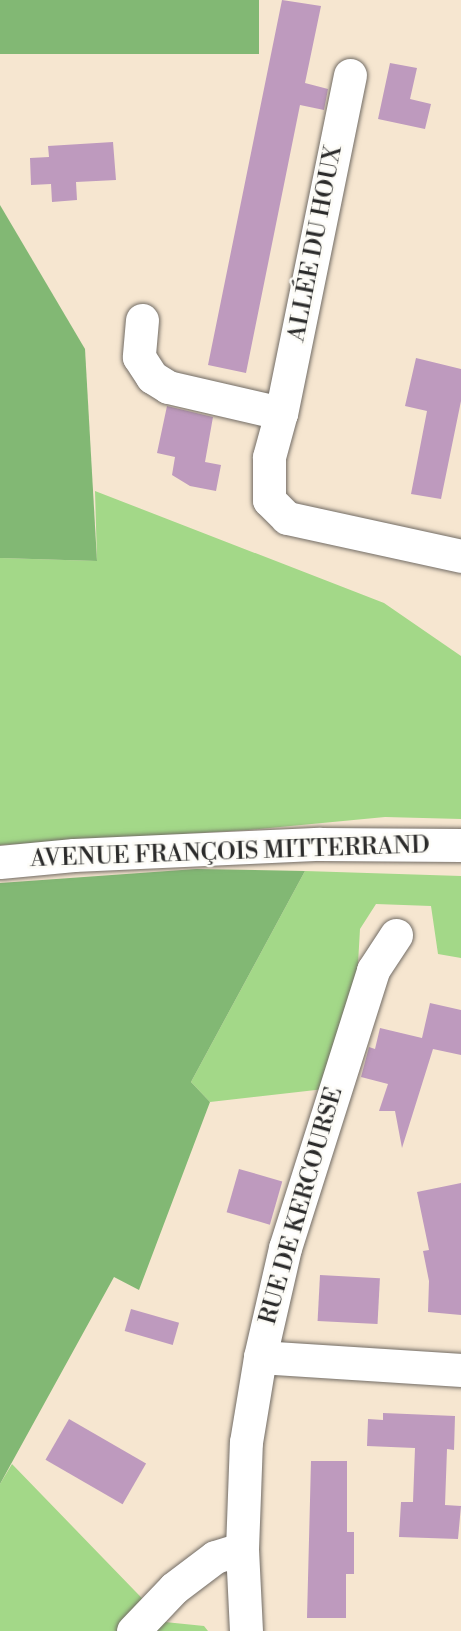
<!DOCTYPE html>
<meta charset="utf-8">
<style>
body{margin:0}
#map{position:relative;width:461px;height:1631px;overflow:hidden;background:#f6e6d0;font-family:"Libre Bodoni",serif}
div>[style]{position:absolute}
.green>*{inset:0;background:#a3d888}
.forest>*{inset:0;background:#82b874;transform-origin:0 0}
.building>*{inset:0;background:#be9abe;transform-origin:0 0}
.roads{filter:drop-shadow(0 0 2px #726c65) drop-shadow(0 0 2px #726c65)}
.minor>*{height:33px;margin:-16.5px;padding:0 16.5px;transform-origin:16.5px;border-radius:16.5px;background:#fff}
.major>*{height:33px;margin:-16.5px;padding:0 16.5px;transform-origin:16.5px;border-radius:16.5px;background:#fff}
span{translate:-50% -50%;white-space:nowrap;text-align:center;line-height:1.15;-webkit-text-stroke:5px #fdfcf7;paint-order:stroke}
.street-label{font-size:24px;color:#2b2b2b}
</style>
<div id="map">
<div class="green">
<div style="clip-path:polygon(95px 491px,384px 603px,461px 656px,461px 819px,385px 817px,248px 830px,0 845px,0 558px,97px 561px)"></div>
<div style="clip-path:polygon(305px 871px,461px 876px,461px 958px,438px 954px,431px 906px,376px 904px,360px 929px,351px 1086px,210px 1102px,191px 1082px)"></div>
<div style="clip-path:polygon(12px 1464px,165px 1622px,204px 1626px,208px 1631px,0 1631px,0 1484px)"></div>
</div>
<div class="forest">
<div style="left:0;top:0;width:259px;height:54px"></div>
<div style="clip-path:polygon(0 205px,85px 349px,97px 561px,0 558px)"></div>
<div style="clip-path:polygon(196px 869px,305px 871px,191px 1082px,210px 1102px,139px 1290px,114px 1277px,0 1484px,0 883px)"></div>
</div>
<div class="building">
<div style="clip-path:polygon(282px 0,321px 6px,305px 83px,328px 89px,324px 110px,300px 105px,246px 373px,208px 365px)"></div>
<div style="clip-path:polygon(390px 63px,417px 68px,410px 99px,431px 104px,425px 129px,378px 119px)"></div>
<div style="clip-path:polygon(113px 142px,116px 180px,76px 182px,77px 200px,52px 202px,51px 184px,31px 185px,30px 158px,49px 157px,48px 146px)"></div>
<div style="clip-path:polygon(416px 358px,461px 369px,461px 401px,441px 499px,411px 494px,427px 411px,405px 406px)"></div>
<div style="clip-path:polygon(167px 406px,213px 417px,205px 462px,221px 465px,216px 491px,190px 486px,172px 475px,175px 457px,157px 453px)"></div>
<div style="clip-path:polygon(430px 1003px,461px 1010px,461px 1055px,433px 1049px,402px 1148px,395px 1111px,379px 1111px,388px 1084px,361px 1077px,369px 1047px,375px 1049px,380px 1028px,422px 1038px)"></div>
<div style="left:239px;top:1169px;width:45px;height:45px;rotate:16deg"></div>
<div style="clip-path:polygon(461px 1183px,461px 1315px,428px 1312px,429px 1281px,423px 1251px,429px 1250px,417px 1192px)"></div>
<div style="left:320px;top:1275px;width:60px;height:46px;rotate:3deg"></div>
<div style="left:131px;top:1309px;width:50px;height:23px;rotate:16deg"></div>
<div style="clip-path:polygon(383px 1413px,455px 1416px,454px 1450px,447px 1449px,445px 1505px,461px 1506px,458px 1539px,399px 1537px,401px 1502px,413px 1502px,415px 1448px,367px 1446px,368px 1419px,383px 1420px)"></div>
<div style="left:69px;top:1419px;width:89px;height:47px;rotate:30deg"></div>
<div style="clip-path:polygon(311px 1461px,347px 1461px,347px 1532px,354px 1532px,354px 1574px,346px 1574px,346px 1618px,307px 1618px)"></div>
</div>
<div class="roads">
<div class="minor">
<div style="left:350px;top:75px;width:345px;rotate:101.5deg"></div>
<div style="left:281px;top:413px;width:46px;rotate:105.3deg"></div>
<div style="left:269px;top:457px;width:43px;rotate:90deg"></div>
<div style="left:269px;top:500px;width:25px;rotate:45deg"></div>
<div style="left:287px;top:518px;width:178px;rotate:12.3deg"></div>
<div style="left:142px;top:320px;width:37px;rotate:95deg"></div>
<div style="left:139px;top:357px;width:24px;rotate:57deg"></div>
<div style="left:152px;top:377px;width:19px;rotate:32deg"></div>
<div style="left:168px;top:387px;width:116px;rotate:13deg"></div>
<div style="left:260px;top:1357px;width:201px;rotate:3.7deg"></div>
<div style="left:133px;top:1631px;width:59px;rotate:-46.4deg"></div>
<div style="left:174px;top:1588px;width:51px;rotate:-37.1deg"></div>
<div style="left:215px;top:1557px;width:28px;rotate:-17deg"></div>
<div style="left:246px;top:1631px;width:82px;rotate:-92.8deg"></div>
<div style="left:242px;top:1549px;width:107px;rotate:-87.9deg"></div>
<div style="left:246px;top:1442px;width:86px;rotate:-80.6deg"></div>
<div style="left:260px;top:1357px;width:112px;rotate:-77.1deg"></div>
<div style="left:285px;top:1248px;width:292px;rotate:-72.4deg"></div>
<div style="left:373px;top:970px;width:42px;rotate:-56.7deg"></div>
</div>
<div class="major">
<div style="left:0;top:862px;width:74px;rotate:-5.4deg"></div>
<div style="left:74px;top:855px;width:246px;rotate:-2.6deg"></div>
<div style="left:320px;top:844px;width:141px;rotate:0.4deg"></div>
</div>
</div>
<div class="street-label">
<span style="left:316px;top:244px;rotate:-79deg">ALLÉE DU HOUX</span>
<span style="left:230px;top:853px;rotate:-2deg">AVENUE FRANÇOIS MITTERRAND</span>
<span style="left:302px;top:1206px;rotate:-74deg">RUE DE KERCOURSE</span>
</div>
</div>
